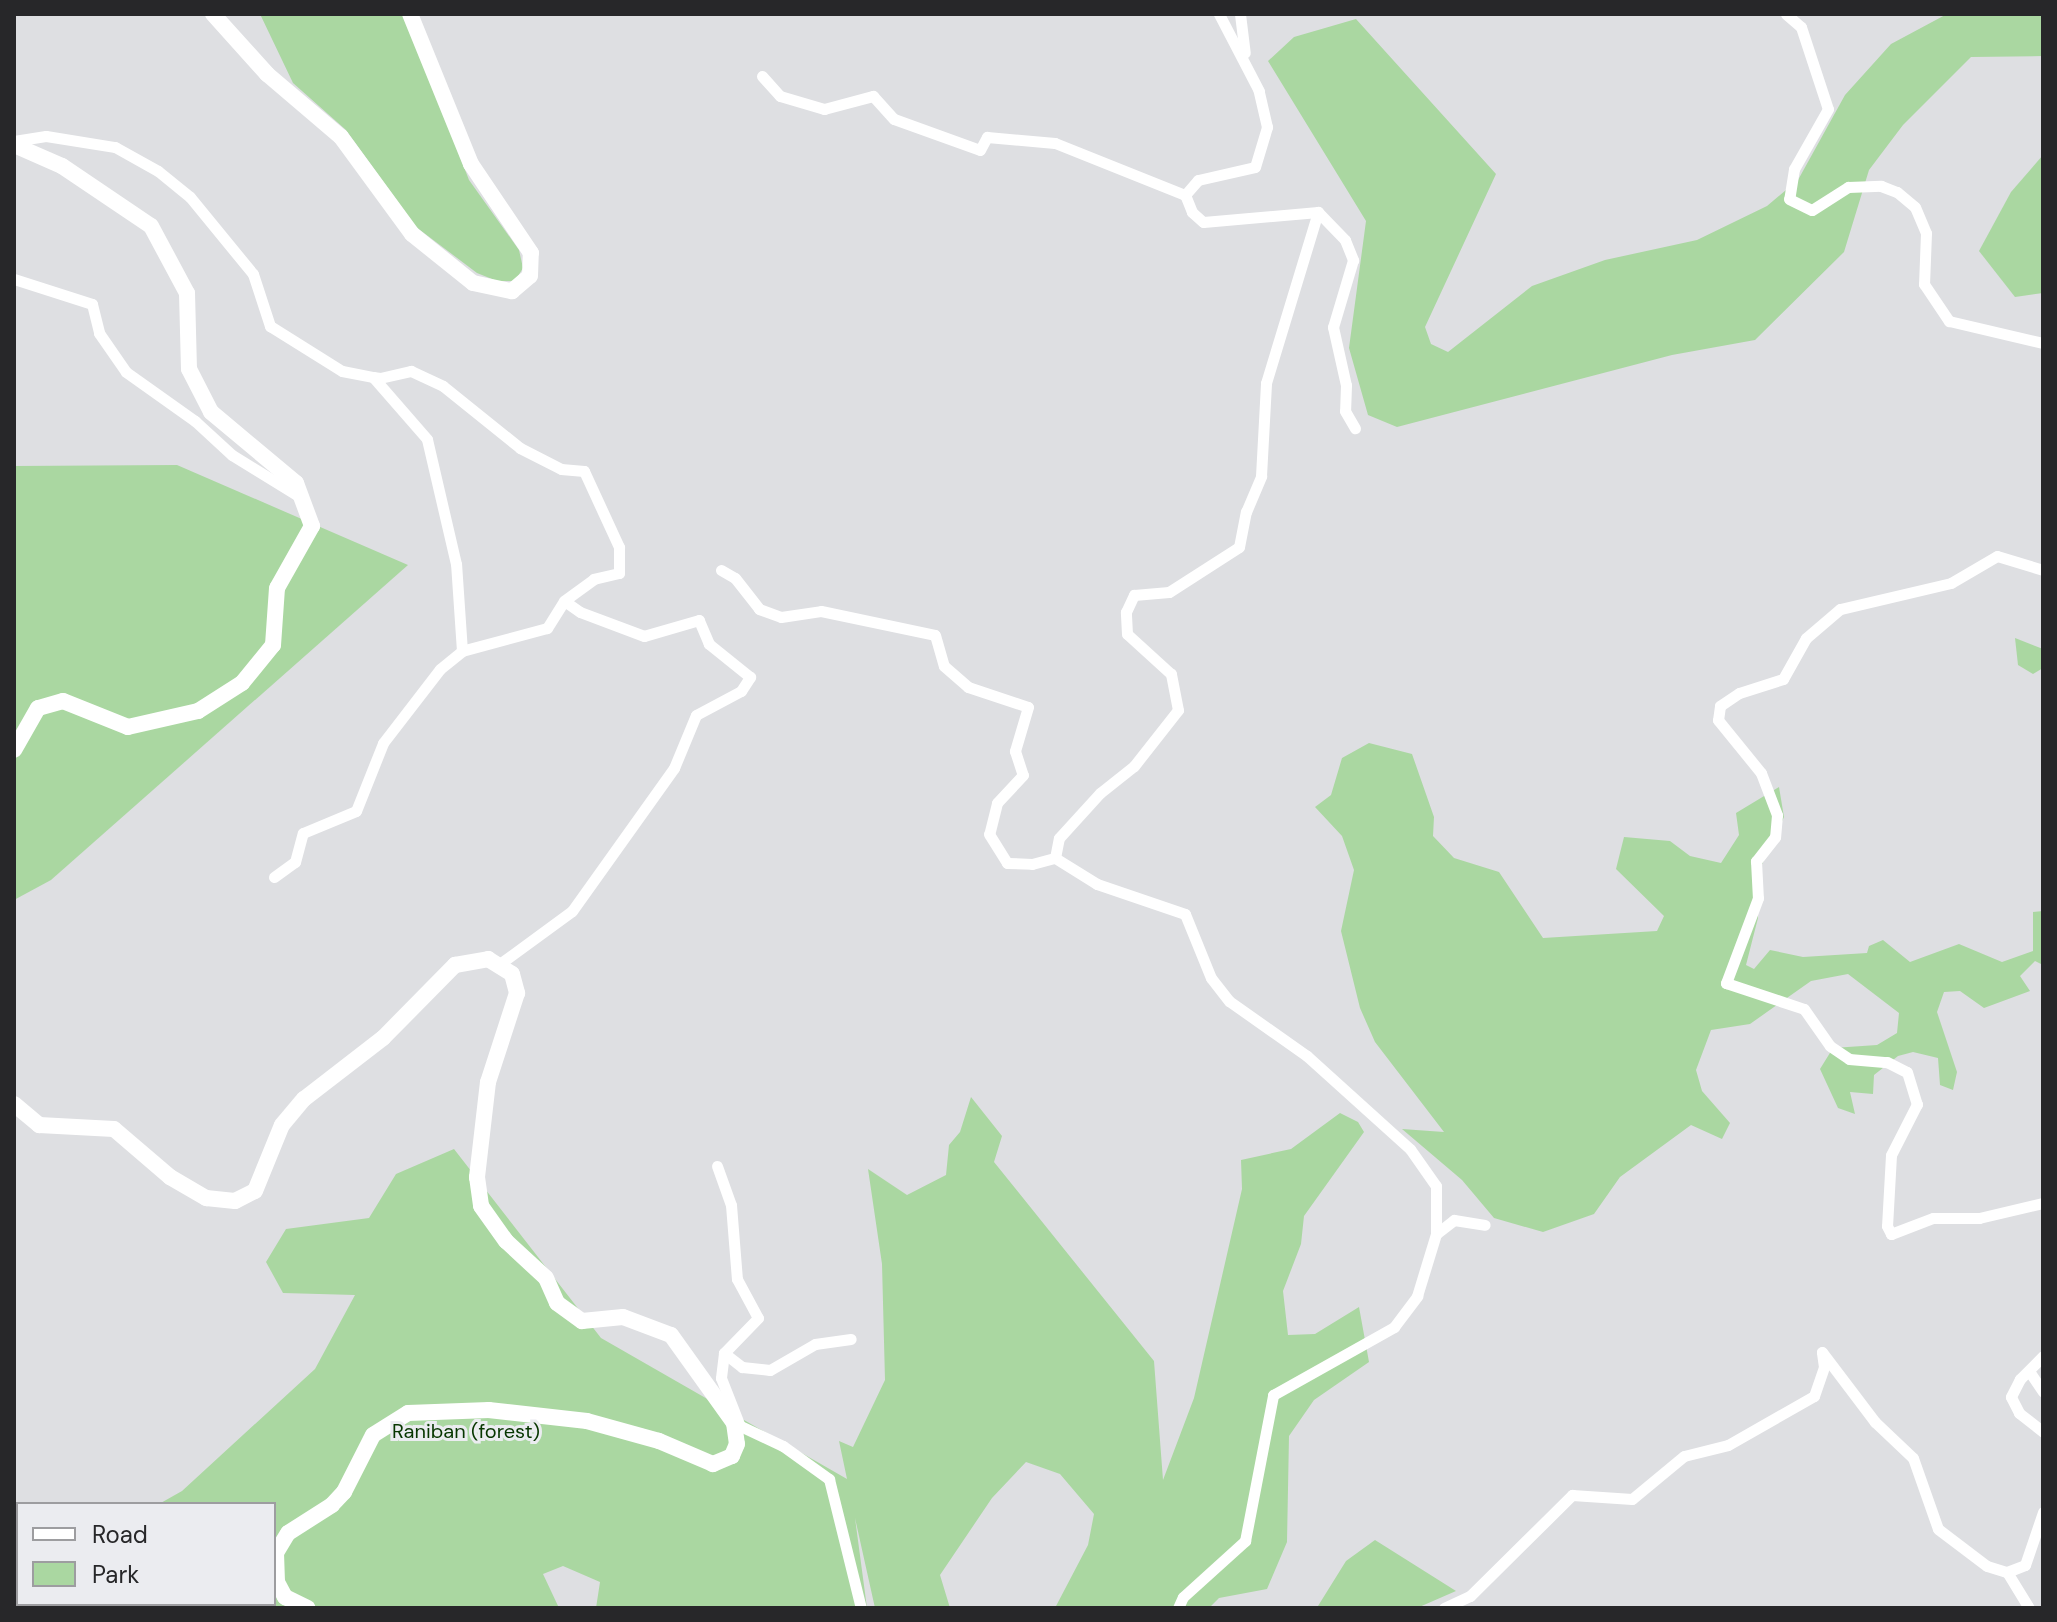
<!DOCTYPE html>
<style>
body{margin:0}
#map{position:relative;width:2057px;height:1622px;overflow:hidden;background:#dedfe2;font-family:"DM Sans",sans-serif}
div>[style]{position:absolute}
.green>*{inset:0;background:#aad7a1}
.street>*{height:11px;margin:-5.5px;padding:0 5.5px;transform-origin:5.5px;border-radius:5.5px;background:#fff}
.primary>*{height:16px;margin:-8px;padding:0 8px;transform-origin:8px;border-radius:8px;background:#fff}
span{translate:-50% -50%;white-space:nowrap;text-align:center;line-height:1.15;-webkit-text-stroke:6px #ebecf0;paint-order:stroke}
.park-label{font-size:20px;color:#083700}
.frame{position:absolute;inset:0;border:16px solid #272729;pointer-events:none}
.legend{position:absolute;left:16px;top:1502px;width:260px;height:104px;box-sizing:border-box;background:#ebecf0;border:2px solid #9d9da0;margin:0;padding:10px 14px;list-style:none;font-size:24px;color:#272729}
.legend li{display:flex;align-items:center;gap:16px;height:40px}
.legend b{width:40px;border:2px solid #9d9da0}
</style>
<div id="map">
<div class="green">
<div style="clip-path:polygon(260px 14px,405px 14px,469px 180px,519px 250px,523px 268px,515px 281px,497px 281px,477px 273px,416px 227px,346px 130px,293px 83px)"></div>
<div style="clip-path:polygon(1947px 14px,2043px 14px,2043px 56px,1971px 57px,1903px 125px,1869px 170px,1844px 252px,1755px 340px,1672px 355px,1397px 427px,1368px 415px,1349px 348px,1366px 221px,1268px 61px,1294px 37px,1356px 19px,1496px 174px,1425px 327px,1431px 344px,1448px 352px,1532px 286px,1605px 260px,1697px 240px,1767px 206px,1798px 180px,1845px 95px,1891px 44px)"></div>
<div style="clip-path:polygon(2043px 155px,2043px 293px,2015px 297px,1979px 251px,2011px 192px)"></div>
<div style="clip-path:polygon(177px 465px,408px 565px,51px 880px,14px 900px,14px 466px)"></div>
<div style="clip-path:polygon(2015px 638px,2043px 649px,2043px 668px,2033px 674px,2018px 665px)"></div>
<div style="clip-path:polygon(1369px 743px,1412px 754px,1434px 817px,1433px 836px,1454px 858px,1499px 872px,1543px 938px,1657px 931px,1664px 916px,1616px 869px,1624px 837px,1670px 841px,1690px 856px,1721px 863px,1739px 835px,1736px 813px,1779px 787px,1784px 817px,1758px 873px,1758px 918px,1746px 965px,1754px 969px,1770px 950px,1803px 957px,1867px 953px,1869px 946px,1883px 940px,1910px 962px,1959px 944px,2002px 962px,2033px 951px,2033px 912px,2043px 911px,2043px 965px,2035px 961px,2020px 976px,2030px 991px,1984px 1008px,1960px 991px,1944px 992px,1937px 1012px,1957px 1072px,1953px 1090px,1940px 1085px,1938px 1058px,1913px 1052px,1898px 1056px,1874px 1075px,1873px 1094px,1850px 1092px,1855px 1114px,1838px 1108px,1820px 1069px,1833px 1048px,1877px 1045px,1897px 1033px,1899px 1013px,1848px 974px,1811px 981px,1750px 1024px,1711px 1030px,1696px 1070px,1702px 1091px,1730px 1123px,1722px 1139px,1691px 1125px,1620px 1177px,1594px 1214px,1543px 1232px,1494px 1218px,1462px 1180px,1402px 1129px,1444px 1132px,1375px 1042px,1360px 1008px,1341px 931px,1354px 870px,1342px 836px,1315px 807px,1331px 795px,1342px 758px)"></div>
<div style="clip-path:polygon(971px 1097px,1002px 1136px,994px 1162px,1154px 1361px,1163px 1480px,1194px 1398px,1242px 1189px,1241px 1160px,1291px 1149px,1340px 1113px,1358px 1122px,1364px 1132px,1304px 1216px,1301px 1244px,1283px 1291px,1288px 1335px,1315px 1334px,1359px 1307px,1369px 1362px,1314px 1400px,1289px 1436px,1287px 1542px,1267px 1589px,1219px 1598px,1209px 1608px,1055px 1608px,1088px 1545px,1094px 1514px,1060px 1474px,1026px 1462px,992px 1498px,940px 1575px,950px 1608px,875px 1608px,855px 1518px,867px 1608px,596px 1608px,600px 1582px,563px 1566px,543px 1574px,559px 1608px,14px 1608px,18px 1549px,18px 1604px,274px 1604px,274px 1504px,159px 1504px,182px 1491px,315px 1369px,355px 1295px,283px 1293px,266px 1262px,286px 1229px,369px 1218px,396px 1174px,454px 1149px,601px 1338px,847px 1479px,839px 1441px,853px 1447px,885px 1380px,882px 1264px,868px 1169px,907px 1195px,946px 1175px,949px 1145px,960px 1132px)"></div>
<div style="clip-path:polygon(1375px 1540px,1456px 1591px,1417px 1608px,1280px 1608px,1318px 1606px,1346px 1561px)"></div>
</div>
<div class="street">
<div style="left:1240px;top:14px;width:39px;rotate:83deg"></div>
<div style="left:1786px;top:14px;width:20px;rotate:41deg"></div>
<div style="left:1801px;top:27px;width:86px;rotate:71.8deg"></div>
<div style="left:1828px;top:109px;width:69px;rotate:119.5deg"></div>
<div style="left:1794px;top:169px;width:30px;rotate:99deg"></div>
<div style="left:1789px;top:199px;width:25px;rotate:26deg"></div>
<div style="left:1812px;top:210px;width:43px;rotate:-32.6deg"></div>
<div style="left:1848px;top:187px;width:33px;rotate:-2deg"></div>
<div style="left:1881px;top:186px;width:17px;rotate:21deg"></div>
<div style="left:1897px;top:192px;width:23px;rotate:40deg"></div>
<div style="left:1915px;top:207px;width:28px;rotate:67deg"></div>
<div style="left:1926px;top:233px;width:51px;rotate:92.2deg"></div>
<div style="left:1924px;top:284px;width:45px;rotate:56deg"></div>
<div style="left:1949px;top:321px;width:97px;rotate:13.2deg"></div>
<div style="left:762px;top:76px;width:27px;rotate:48deg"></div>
<div style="left:780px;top:96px;width:46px;rotate:16.5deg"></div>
<div style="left:824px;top:109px;width:51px;rotate:-14.9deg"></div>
<div style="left:873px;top:96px;width:31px;rotate:48deg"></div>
<div style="left:894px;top:119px;width:91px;rotate:19.8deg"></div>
<div style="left:980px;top:150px;width:15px;rotate:-62deg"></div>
<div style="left:987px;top:137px;width:68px;rotate:5deg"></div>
<div style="left:1055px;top:143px;width:140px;rotate:21.8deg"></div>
<div style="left:14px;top:141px;width:32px;rotate:-9deg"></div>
<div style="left:46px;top:136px;width:70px;rotate:9.1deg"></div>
<div style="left:115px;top:147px;width:49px;rotate:29.2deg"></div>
<div style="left:158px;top:171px;width:41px;rotate:39.1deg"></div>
<div style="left:190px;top:197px;width:99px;rotate:50.7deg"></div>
<div style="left:253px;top:274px;width:55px;rotate:71.9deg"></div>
<div style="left:270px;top:326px;width:85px;rotate:32deg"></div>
<div style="left:342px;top:371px;width:32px;rotate:11deg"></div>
<div style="left:373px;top:377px;width:7px;rotate:8deg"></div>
<div style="left:380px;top:378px;width:32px;rotate:-13deg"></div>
<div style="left:411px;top:371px;width:35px;rotate:25deg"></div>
<div style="left:443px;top:386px;width:99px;rotate:38.8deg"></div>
<div style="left:520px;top:448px;width:46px;rotate:27.1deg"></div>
<div style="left:561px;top:469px;width:23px;rotate:5deg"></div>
<div style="left:584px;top:471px;width:84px;rotate:65.3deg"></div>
<div style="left:619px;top:547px;width:26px;rotate:90deg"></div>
<div style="left:619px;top:573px;width:26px;rotate:167deg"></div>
<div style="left:594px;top:579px;width:37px;rotate:144deg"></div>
<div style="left:564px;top:601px;width:32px;rotate:122deg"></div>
<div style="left:547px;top:628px;width:88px;rotate:164.9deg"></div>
<div style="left:462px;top:651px;width:87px;rotate:-93.9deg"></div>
<div style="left:456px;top:564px;width:128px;rotate:-103.1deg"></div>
<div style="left:427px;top:439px;width:82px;rotate:-131.1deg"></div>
<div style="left:1318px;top:212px;width:39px;rotate:46deg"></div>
<div style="left:1345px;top:240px;width:22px;rotate:68deg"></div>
<div style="left:1353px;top:260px;width:70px;rotate:106.6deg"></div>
<div style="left:1333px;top:327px;width:59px;rotate:77.4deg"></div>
<div style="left:1346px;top:385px;width:26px;rotate:92deg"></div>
<div style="left:1345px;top:411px;width:20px;rotate:60deg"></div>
<div style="left:14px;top:279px;width:82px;rotate:17.8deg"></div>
<div style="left:92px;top:304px;width:30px;rotate:76deg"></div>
<div style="left:99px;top:333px;width:47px;rotate:55.3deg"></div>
<div style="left:126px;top:372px;width:85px;rotate:35.4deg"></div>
<div style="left:195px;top:421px;width:50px;rotate:42.6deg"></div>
<div style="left:232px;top:455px;width:82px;rotate:31.6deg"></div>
<div style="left:721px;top:570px;width:16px;rotate:30deg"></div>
<div style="left:735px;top:578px;width:39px;rotate:52deg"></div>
<div style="left:759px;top:609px;width:23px;rotate:20deg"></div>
<div style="left:781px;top:617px;width:40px;rotate:-8.5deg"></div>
<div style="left:821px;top:611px;width:116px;rotate:11.9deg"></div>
<div style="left:935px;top:635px;width:32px;rotate:74deg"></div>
<div style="left:944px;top:666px;width:32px;rotate:41deg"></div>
<div style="left:968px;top:687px;width:63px;rotate:18.4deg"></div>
<div style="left:1028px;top:707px;width:46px;rotate:106.5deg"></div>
<div style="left:1015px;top:751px;width:25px;rotate:72deg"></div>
<div style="left:1023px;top:775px;width:38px;rotate:133deg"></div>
<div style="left:997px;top:803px;width:32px;rotate:104deg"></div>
<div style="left:989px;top:834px;width:34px;rotate:58deg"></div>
<div style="left:1007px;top:863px;width:25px;rotate:2deg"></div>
<div style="left:1032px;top:864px;width:24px;rotate:-15deg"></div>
<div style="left:2043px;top:570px;width:48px;rotate:-163.1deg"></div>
<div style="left:1997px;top:556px;width:53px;rotate:149.6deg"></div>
<div style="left:1951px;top:583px;width:114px;rotate:166.8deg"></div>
<div style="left:1840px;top:609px;width:45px;rotate:139.5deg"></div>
<div style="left:1806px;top:638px;width:47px;rotate:119.3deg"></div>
<div style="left:1783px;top:679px;width:46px;rotate:162.3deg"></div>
<div style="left:1739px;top:693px;width:23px;rotate:146deg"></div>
<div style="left:1720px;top:706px;width:14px;rotate:98deg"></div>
<div style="left:1718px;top:720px;width:68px;rotate:50.9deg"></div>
<div style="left:1761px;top:773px;width:45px;rotate:69.1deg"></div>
<div style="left:1777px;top:815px;width:22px;rotate:95deg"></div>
<div style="left:1775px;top:837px;width:31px;rotate:128deg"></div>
<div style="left:1756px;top:861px;width:37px;rotate:87deg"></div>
<div style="left:1758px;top:898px;width:91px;rotate:110.6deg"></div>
<div style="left:1726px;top:983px;width:82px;rotate:18.4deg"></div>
<div style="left:1804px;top:1009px;width:45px;rotate:54.9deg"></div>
<div style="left:1830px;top:1046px;width:23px;rotate:34deg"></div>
<div style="left:1849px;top:1059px;width:38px;rotate:5deg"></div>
<div style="left:1887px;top:1062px;width:22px;rotate:27deg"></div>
<div style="left:1907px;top:1072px;width:34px;rotate:73deg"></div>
<div style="left:1917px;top:1104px;width:57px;rotate:117deg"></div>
<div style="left:1891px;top:1155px;width:71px;rotate:93.2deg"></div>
<div style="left:1887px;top:1226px;width:9px;rotate:63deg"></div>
<div style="left:1891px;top:1234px;width:45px;rotate:-20.9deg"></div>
<div style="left:1933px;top:1218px;width:46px"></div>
<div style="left:1979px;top:1218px;width:66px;rotate:-13.2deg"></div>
<div style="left:274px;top:877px;width:26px;rotate:-36deg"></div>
<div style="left:295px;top:862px;width:30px;rotate:-75deg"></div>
<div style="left:303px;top:833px;width:57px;rotate:-22.5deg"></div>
<div style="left:356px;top:811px;width:73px;rotate:-68.3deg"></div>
<div style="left:383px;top:743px;width:93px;rotate:-52.4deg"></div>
<div style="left:440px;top:669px;width:28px;rotate:-39deg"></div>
<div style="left:501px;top:963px;width:88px;rotate:-36.2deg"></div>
<div style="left:572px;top:911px;width:176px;rotate:-54.5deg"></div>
<div style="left:674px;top:768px;width:57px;rotate:-67.5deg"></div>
<div style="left:696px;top:715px;width:51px;rotate:-28.1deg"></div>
<div style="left:741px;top:691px;width:17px;rotate:-57deg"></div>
<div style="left:750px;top:677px;width:53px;rotate:-141.2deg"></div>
<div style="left:709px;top:644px;width:26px;rotate:-113deg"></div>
<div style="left:699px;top:620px;width:57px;rotate:163.8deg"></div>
<div style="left:644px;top:636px;width:68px;rotate:-159.4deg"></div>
<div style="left:580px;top:612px;width:19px;rotate:-145deg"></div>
<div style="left:717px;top:1166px;width:41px;rotate:70.3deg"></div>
<div style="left:731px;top:1205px;width:74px;rotate:85.4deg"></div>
<div style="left:737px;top:1279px;width:44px;rotate:61.7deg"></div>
<div style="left:758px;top:1318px;width:49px;rotate:134.2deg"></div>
<div style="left:724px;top:1353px;width:25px;rotate:97deg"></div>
<div style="left:721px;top:1378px;width:49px;rotate:68.6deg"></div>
<div style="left:1436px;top:1234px;width:23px;rotate:-38deg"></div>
<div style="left:1454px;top:1220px;width:31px;rotate:9deg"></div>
<div style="left:724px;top:1353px;width:23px;rotate:38deg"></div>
<div style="left:742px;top:1367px;width:28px;rotate:6deg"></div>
<div style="left:770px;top:1370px;width:52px;rotate:-30deg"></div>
<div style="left:815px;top:1344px;width:36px;rotate:-8deg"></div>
<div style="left:2043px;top:1356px;width:33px;rotate:135deg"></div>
<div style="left:2020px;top:1379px;width:20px;rotate:117deg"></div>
<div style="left:2011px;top:1397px;width:18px;rotate:63deg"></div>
<div style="left:2019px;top:1413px;width:31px;rotate:38deg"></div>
<div style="left:2029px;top:1371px;width:25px;rotate:56deg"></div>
<div style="left:734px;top:1423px;width:54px;rotate:25.1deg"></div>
<div style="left:783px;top:1446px;width:57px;rotate:35.7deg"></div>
<div style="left:829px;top:1479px;width:133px;rotate:76.1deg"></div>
<div style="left:2007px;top:1572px;width:42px;rotate:58.6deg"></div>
<div style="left:1178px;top:1608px;width:12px;rotate:-66deg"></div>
<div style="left:1183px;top:1597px;width:84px;rotate:-42.1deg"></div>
<div style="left:1245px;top:1541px;width:149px;rotate:-79.1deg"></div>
<div style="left:1273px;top:1395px;width:139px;rotate:-29.3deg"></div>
<div style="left:1394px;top:1327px;width:39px;rotate:-53deg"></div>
<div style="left:1417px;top:1296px;width:65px;rotate:-73deg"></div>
<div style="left:1436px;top:1234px;width:48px;rotate:-90deg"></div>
<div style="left:1436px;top:1186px;width:45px;rotate:-125.1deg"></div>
<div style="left:1410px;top:1149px;width:139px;rotate:-137.9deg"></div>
<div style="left:1307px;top:1056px;width:95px;rotate:-144.8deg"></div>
<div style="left:1229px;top:1001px;width:29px;rotate:-128deg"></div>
<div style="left:1211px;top:978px;width:69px;rotate:-112.1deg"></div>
<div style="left:1185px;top:914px;width:93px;rotate:-161.2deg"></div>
<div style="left:1097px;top:884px;width:49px;rotate:-148.2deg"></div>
<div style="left:1055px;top:858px;width:20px;rotate:-79deg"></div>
<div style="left:1059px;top:838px;width:61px;rotate:-47.7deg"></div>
<div style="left:1100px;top:793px;width:43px;rotate:-38.5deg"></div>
<div style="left:1134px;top:766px;width:71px;rotate:-51.8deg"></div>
<div style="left:1178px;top:710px;width:37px;rotate:-101deg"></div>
<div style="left:1171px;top:674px;width:59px;rotate:-137.7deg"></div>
<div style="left:1127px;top:634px;width:22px;rotate:-93deg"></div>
<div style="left:1126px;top:612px;width:19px;rotate:-65deg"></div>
<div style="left:1134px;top:595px;width:35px;rotate:-5deg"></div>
<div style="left:1169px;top:592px;width:83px;rotate:-32.7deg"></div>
<div style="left:1239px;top:547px;width:36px;rotate:-79deg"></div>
<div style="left:1246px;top:512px;width:39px;rotate:-67deg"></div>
<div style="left:1261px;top:476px;width:93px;rotate:-86.9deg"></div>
<div style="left:1266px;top:383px;width:179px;rotate:-73.1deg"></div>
<div style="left:1318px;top:212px;width:115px;rotate:175deg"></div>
<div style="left:1203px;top:222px;width:15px;rotate:-138deg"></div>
<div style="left:1192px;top:212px;width:18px;rotate:-112deg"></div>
<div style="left:1185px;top:195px;width:20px;rotate:-49deg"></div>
<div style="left:1198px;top:180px;width:58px;rotate:-12.8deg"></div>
<div style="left:1255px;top:167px;width:42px;rotate:-73.3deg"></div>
<div style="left:1267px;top:127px;width:37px;rotate:-103deg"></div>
<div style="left:1259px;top:91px;width:87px;rotate:-117.5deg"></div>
<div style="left:1444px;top:1608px;width:29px;rotate:-25deg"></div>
<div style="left:1470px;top:1596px;width:144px;rotate:-44.7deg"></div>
<div style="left:1572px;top:1495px;width:60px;rotate:3.8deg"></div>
<div style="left:1632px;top:1499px;width:67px;rotate:-39.6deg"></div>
<div style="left:1684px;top:1456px;width:45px;rotate:-14deg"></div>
<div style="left:1728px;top:1445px;width:99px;rotate:-29.7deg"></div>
<div style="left:1814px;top:1396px;width:31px;rotate:-71deg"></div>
<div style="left:1824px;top:1367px;width:15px;rotate:-98deg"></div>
<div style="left:1822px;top:1352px;width:88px;rotate:52.9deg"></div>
<div style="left:1875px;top:1422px;width:52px;rotate:43.5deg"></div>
<div style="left:1913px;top:1458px;width:75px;rotate:70.6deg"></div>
<div style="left:1938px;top:1529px;width:61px;rotate:37.1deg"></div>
<div style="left:1987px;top:1566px;width:21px;rotate:17deg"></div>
<div style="left:2007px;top:1572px;width:19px;rotate:-21deg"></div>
<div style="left:2025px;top:1565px;width:56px;rotate:-71.2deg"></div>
</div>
<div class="primary">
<div style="left:213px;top:14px;width:81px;rotate:48deg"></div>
<div style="left:267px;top:74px;width:97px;rotate:40.4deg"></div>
<div style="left:341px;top:137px;width:120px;rotate:53.8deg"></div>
<div style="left:412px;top:234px;width:78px;rotate:38.8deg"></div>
<div style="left:473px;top:283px;width:40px;rotate:12deg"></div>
<div style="left:512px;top:291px;width:23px;rotate:-40deg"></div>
<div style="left:530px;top:276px;width:23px;rotate:-88deg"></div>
<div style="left:531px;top:253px;width:107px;rotate:-124deg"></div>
<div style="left:471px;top:164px;width:162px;rotate:-112.1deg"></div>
<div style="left:14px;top:145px;width:52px;rotate:23.6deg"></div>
<div style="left:62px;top:166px;width:107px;rotate:34deg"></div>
<div style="left:151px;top:226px;width:76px;rotate:61.8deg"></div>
<div style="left:187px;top:293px;width:76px;rotate:88.5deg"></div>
<div style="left:189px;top:369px;width:48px;rotate:62.9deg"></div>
<div style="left:211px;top:412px;width:111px;rotate:39.9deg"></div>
<div style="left:296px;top:483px;width:46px;rotate:69.6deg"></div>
<div style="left:312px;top:526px;width:71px;rotate:119.4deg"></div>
<div style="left:277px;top:588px;width:57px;rotate:94deg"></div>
<div style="left:273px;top:645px;width:49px;rotate:129.2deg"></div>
<div style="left:242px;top:683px;width:52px;rotate:147.5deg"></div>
<div style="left:198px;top:711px;width:72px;rotate:167.1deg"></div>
<div style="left:128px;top:727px;width:70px;rotate:-158.2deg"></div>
<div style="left:63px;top:701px;width:26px;rotate:164deg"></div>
<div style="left:38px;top:708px;width:48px;rotate:119.7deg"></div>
<div style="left:14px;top:1104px;width:33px;rotate:40deg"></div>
<div style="left:39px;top:1125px;width:75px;rotate:3.1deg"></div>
<div style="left:114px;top:1129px;width:74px;rotate:40.6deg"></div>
<div style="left:170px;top:1177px;width:42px;rotate:30.3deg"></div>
<div style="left:206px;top:1198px;width:29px;rotate:6deg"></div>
<div style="left:235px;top:1201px;width:22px;rotate:-27deg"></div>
<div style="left:255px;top:1191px;width:71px;rotate:-67.8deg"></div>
<div style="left:282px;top:1125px;width:34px;rotate:-50deg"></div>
<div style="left:304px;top:1099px;width:100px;rotate:-37.7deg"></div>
<div style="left:383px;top:1038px;width:103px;rotate:-45.4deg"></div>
<div style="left:455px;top:965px;width:34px;rotate:-10deg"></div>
<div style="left:488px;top:959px;width:28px;rotate:32deg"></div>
<div style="left:512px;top:974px;width:20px;rotate:75deg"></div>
<div style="left:517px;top:993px;width:94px;rotate:108deg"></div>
<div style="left:488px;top:1082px;width:96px;rotate:96.6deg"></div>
<div style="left:477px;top:1177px;width:29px;rotate:82deg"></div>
<div style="left:481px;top:1206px;width:43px;rotate:54.5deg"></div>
<div style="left:506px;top:1241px;width:54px;rotate:42.8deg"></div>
<div style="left:546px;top:1278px;width:27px;rotate:66deg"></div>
<div style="left:557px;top:1303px;width:31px;rotate:36deg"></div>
<div style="left:582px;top:1321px;width:41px;rotate:-5.6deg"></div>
<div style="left:623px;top:1317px;width:51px;rotate:20.6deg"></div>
<div style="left:671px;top:1335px;width:108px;rotate:54.4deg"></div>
<div style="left:734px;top:1423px;width:21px;rotate:82deg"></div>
<div style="left:737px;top:1444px;width:13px;rotate:113deg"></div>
<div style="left:732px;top:1456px;width:21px;rotate:157deg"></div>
<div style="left:713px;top:1464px;width:59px;rotate:-156.9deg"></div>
<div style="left:659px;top:1441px;width:75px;rotate:-164.5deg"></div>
<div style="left:587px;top:1421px;width:99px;rotate:-173.6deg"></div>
<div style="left:489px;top:1410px;width:81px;rotate:177.9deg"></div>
<div style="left:408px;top:1413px;width:41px;rotate:147.8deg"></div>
<div style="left:373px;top:1435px;width:64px;rotate:117deg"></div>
<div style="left:344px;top:1492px;width:18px;rotate:133deg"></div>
<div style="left:332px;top:1505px;width:52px;rotate:147.5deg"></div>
<div style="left:288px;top:1533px;width:23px;rotate:121deg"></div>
<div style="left:276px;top:1553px;width:29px;rotate:88deg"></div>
<div style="left:277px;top:1582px;width:17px;rotate:62deg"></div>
<div style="left:285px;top:1597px;width:25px;rotate:26deg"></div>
</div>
<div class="park-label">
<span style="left:466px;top:1431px">Raniban (forest)</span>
</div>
<div class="frame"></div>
<ul class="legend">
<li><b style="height:10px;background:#fff"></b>Road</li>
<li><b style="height:22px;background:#aad7a1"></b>Park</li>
</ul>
</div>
